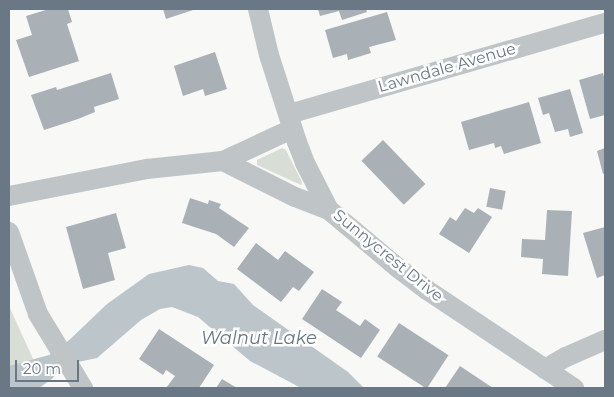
<!DOCTYPE html>
<style>
body{margin:0}
#map{position:relative;width:614px;height:397px;overflow:hidden;background:#f8f8f6;font-family:Montserrat,sans-serif}
div>[style]{position:absolute}
.green>*{inset:0;background:#d8ddd5}
.water>*{inset:0;background:#bbc5ca}
.building>*{inset:0;background:#a9b1b6;transform-origin:0 0}
.street>*{height:20px;margin:-10px;padding:0 10px;transform-origin:10px;border-radius:10px;background:#bfc4c7}
span{translate:-50% -50%;white-space:nowrap;text-align:center;line-height:1.15;-webkit-text-stroke:5px #fff;paint-order:stroke}
.street-label{font-size:16px;color:#697884}
.water-label{font-size:18px;color:#657880;font-style:italic}
.frame{position:absolute;inset:0;border:10px solid #697884;pointer-events:none}
.scale{position:absolute;left:15px;top:360px;width:64px;height:22px;box-sizing:border-box;border:2px solid #697884;border-top:0;padding-left:6px;font-size:15px;line-height:18px;white-space:nowrap;color:#697884;-webkit-text-stroke:4px #fff;paint-order:stroke}
</style>
<div id="map">
<div class="green">
<div style="clip-path:polygon(282px 148px,286px 150px,302px 182px,301px 185px,257px 165px,257px 160px)"></div>
<div style="clip-path:polygon(9px 306px,39px 372px,9px 388px)"></div>
</div>
<div class="water">
<div style="clip-path:polygon(189px 265px,203px 268px,218px 281px,234px 284px,253px 305px,348px 372px,364px 388px,301px 388px,250px 361px,198px 317px,172px 307px,160px 309px,141px 320px,97px 358px,73px 363px,58px 371px,52px 379px,39px 388px,9px 388px,9px 366px,49px 355px,63px 346px,107px 304px,149px 274px)"></div>
</div>
<div class="building">
<div style="clip-path:polygon(49px 9px,68px 9px,72px 22px,67px 24px,79px 61px,29px 77px,16px 40px,32px 35px,26px 16px)"></div>
<div style="clip-path:polygon(163px 9px,196px 9px,166px 19px)"></div>
<div style="clip-path:polygon(318px 9px,366px 9px,367px 12px,342px 20px,339px 11px,320px 16px)"></div>
<div style="clip-path:polygon(387px 12px,396px 40px,369px 47px,371px 53px,348px 60px,347px 54px,333px 58px,325px 30px)"></div>
<div style="clip-path:polygon(215px 52px,227px 89px,205px 96px,203px 89px,183px 96px,174px 66px)"></div>
<div style="clip-path:polygon(111px 73px,119px 99px,94px 107px,95px 112px,78px 119px,44px 130px,31px 95px,56px 87px,57px 90px)"></div>
<div style="clip-path:polygon(603px 73px,605px 81px,605px 115px,590px 119px,579px 80px)"></div>
<div style="clip-path:polygon(570px 89px,583px 133px,570px 137px,568px 129px,555px 132px,549px 113px,543px 115px,538px 98px)"></div>
<div style="clip-path:polygon(529px 102px,541px 143px,504px 154px,501px 146px,495px 148px,494px 143px,469px 150px,461px 122px)"></div>
<div style="left:383px;top:140px;width:61px;height:30px;rotate:46deg"></div>
<div style="clip-path:polygon(605px 148px,605px 173px,603px 174px,597px 151px)"></div>
<div style="left:490px;top:188px;width:16px;height:19px;rotate:11deg"></div>
<div style="clip-path:polygon(190px 198px,208px 204px,209px 200px,221px 204px,219px 208px,249px 228px,234px 247px,216px 234px,182px 223px)"></div>
<div style="clip-path:polygon(465px 208px,474px 213px,478px 208px,492px 217px,469px 253px,439px 234px,450px 217px,456px 221px)"></div>
<div style="clip-path:polygon(547px 210px,572px 211px,568px 276px,542px 274px,543px 259px,521px 257px,522px 239px,545px 240px)"></div>
<div style="clip-path:polygon(116px 213px,126px 248px,108px 253px,115px 280px,83px 289px,66px 227px)"></div>
<div style="clip-path:polygon(605px 227px,605px 275px,597px 278px,583px 233px)"></div>
<div style="clip-path:polygon(256px 243px,278px 260px,285px 251px,314px 272px,299px 291px,293px 287px,281px 302px,237px 269px)"></div>
<div style="clip-path:polygon(322px 289px,342px 302px,336px 310px,360px 326px,365px 319px,380px 330px,361px 358px,302px 319px)"></div>
<div style="left:399px;top:323px;width:59px;height:40px;rotate:33deg"></div>
<div style="clip-path:polygon(159px 329px,214px 365px,199px 388px,166px 388px,175px 376px,166px 370px,163px 375px,139px 359px)"></div>
<div style="clip-path:polygon(460px 366px,493px 388px,445px 388px)"></div>
<div style="clip-path:polygon(222px 379px,237px 388px,216px 388px)"></div>
</div>
<div class="street">
<div style="left:258px;top:9px;width:47px;rotate:76.6deg"></div>
<div style="left:269px;top:55px;width:91px;rotate:72.2deg"></div>
<div style="left:297px;top:142px;width:22px;rotate:69deg"></div>
<div style="left:305px;top:163px;width:53px;rotate:62.9deg"></div>
<div style="left:329px;top:210px;width:90px;rotate:40deg"></div>
<div style="left:398px;top:268px;width:36px;rotate:37deg"></div>
<div style="left:427px;top:290px;width:177px;rotate:33.7deg"></div>
<div style="left:289px;top:114px;width:329px;rotate:-16.1deg"></div>
<div style="left:223px;top:161px;width:80px;rotate:26.6deg"></div>
<div style="left:295px;top:197px;width:36px;rotate:21deg"></div>
<div style="left:9px;top:196px;width:141px;rotate:-11.1deg"></div>
<div style="left:147px;top:169px;width:76px;rotate:-6deg"></div>
<div style="left:223px;top:161px;width:76px;rotate:-24.9deg"></div>
<div style="left:9px;top:232px;width:87px;rotate:70.5deg"></div>
<div style="left:38px;top:314px;width:87px;rotate:58.7deg"></div>
<div style="left:545px;top:369px;width:24px;rotate:-30deg"></div>
<div style="left:566px;top:357px;width:43px;rotate:-23.6deg"></div>
</div>
<div class="street-label">
<span style="left:447px;top:68px;rotate:-16deg">Lawndale Avenue</span>
<span style="left:388px;top:256px;rotate:39deg">Sunnycrest Drive</span>
</div>
<div class="water-label">
<span style="left:259px;top:338px">Walnut Lake</span>
</div>
<div class="frame"></div>
<div class="scale">20 m</div>
</div>
